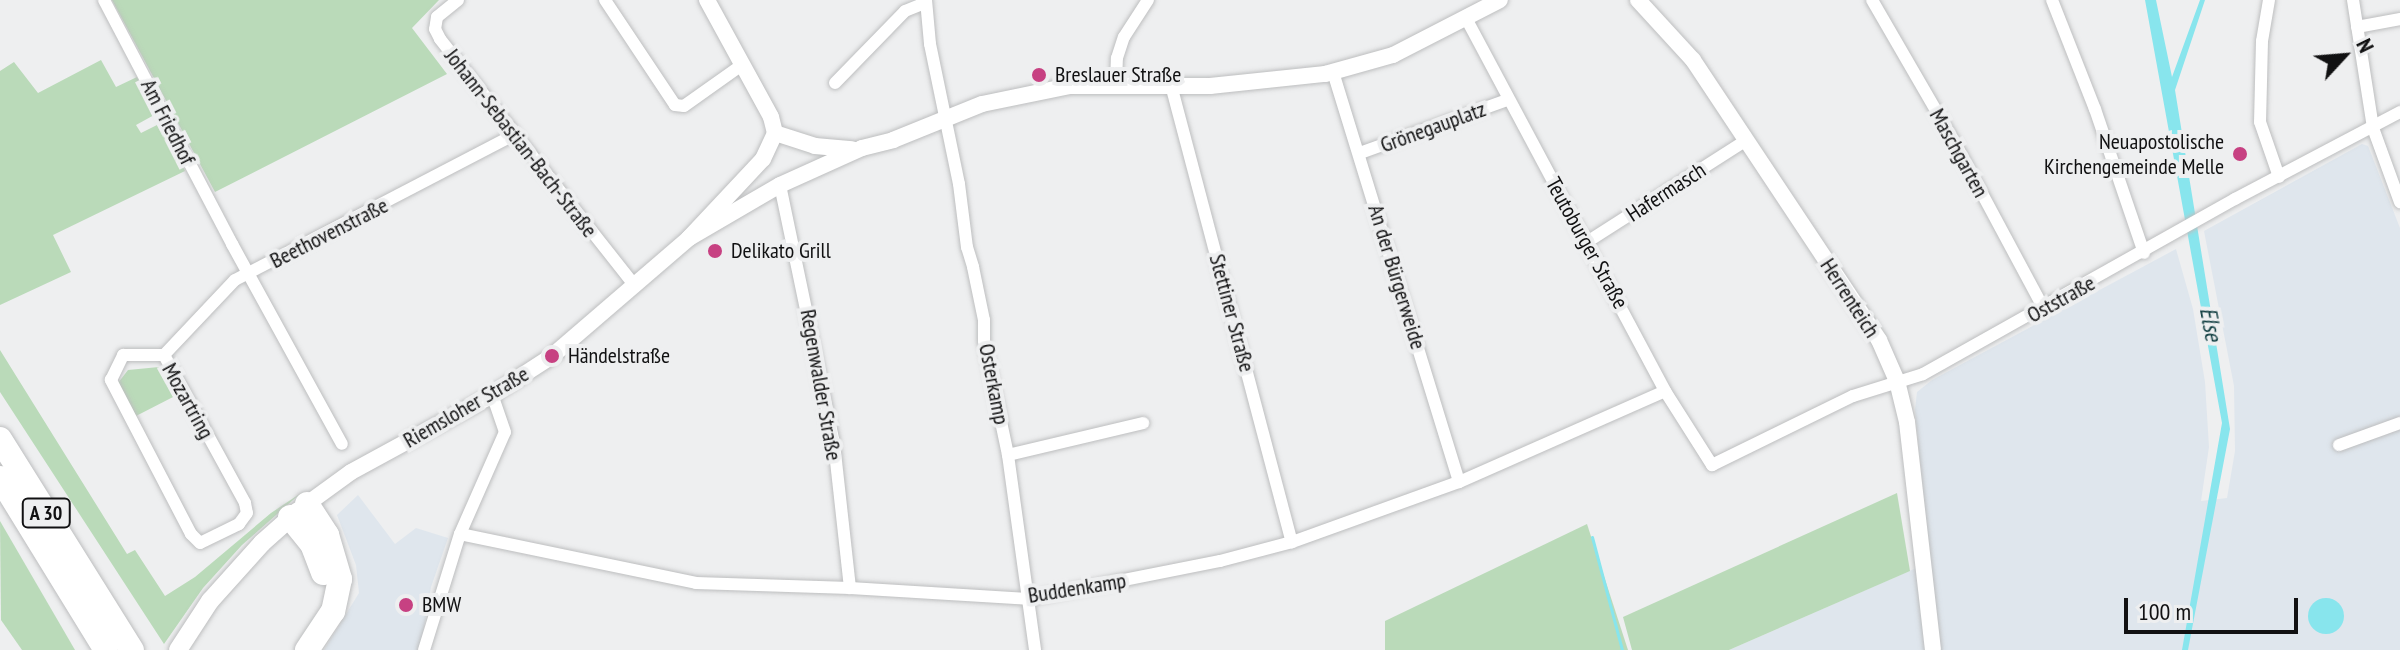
<!DOCTYPE html>
<meta charset="utf-8">
<style>
body{margin:0}
#map{position:relative;width:2400px;height:650px;overflow:hidden;background:#eeeff0;font-family:"PT Sans Narrow",sans-serif}
div>[style]{position:absolute}
.built>*{inset:0;background:#dfe6ed}
.green>*{inset:0;background:#badab9}
.water>*{inset:0;background:#88e5ed}
.round{border-radius:50%}
.stream>*{height:3px;margin:-1.5px;padding:0 1.5px;transform-origin:1.5px;border-radius:1.5px;background:#88e5ed}
.roads{filter:drop-shadow(0 0 2px #bdbebf) drop-shadow(0 0 2px #bdbebf)}
.minor>*{height:12px;margin:-6px;padding:0 6px;transform-origin:6px;border-radius:6px;background:#fff}
.tertiary>*{height:16px;margin:-8px;padding:0 8px;transform-origin:8px;border-radius:8px;background:#fff}
.secondary>*{height:18px;margin:-9px;padding:0 9px;transform-origin:9px;border-radius:9px;background:#fff}
.motorway>*{height:24px;margin:-12px;padding:0 12px;transform-origin:12px;border-radius:12px;background:#fff}
.dots>*{width:22px;height:22px;translate:-50% -50%;box-sizing:border-box;border:4px solid #eeeff0;border-radius:50%}
span{translate:-50% -50%;white-space:nowrap;text-align:center;line-height:1.15;-webkit-text-stroke:8px #eeeff0;paint-order:stroke}
.shield-label span{padding:2px 6px;background:#eeeff0;border:2px solid;border-radius:6px;-webkit-text-stroke-width:0}
.shield-label{font-size:20px;color:#111112;font-weight:700}
.poi-label{font-size:22px;color:#111112}
.left{translate:0 -50%;text-align:left}
.right{translate:-100% -50%;text-align:right}
.street-label{font-size:22px;color:#111112}
.water-label{font-size:24px;color:#113e41;font-style:italic}
.north{position:absolute;left:2304px;top:16px;width:80px;height:80px;-webkit-text-stroke:6px #eeeff0;paint-order:stroke;rotate:64deg;font-size:22px;font-weight:700;line-height:32px;text-align:center;color:#111112}
.north::after{content:'';display:block;margin:auto;width:28px;height:36px;background:#111112;clip-path:polygon(50% 0,100% 100%,50% 72%,0 100%)}
.scale{position:absolute;left:2124px;top:598px;width:174px;height:36px;box-sizing:border-box;border:4px solid #111112;border-top:0;padding-left:10px;font-size:24px;line-height:28px;white-space:nowrap;color:#111112;-webkit-text-stroke:6px #eeeff0;paint-order:stroke}
</style>
<div id="map">
<div class="built">
<div style="clip-path:polygon(2362px 144px,2368px 146px,2400px 228px,2400px 650px,1729px 650px,1930px 562px,1915px 410px,1917px 392px,1932px 380px,2176px 249px,2193px 309px,2205px 382px,2209px 447px,2201px 501px,2227px 498px,2235px 451px,2234px 386px,2204px 231px)"></div>
<div style="clip-path:polygon(358px 495px,395px 544px,416px 528px,448px 538px,431px 587px,420px 650px,324px 650px,359px 593px,356px 565px,337px 515px)"></div>
</div>
<div class="green">
<div style="clip-path:polygon(112px 0,439px 0,412px 28px,447px 74px,215px 192px)"></div>
<div style="clip-path:polygon(101px 60px,116px 87px,137px 77px,156px 114px,136px 125px,141px 133px,161px 123px,185px 171px,53px 235px,71px 272px,0 305px,0 71px,14px 62px,38px 93px)"></div>
<div style="clip-path:polygon(0 350px,127px 554px,135px 550px,165px 596px,195px 577px,271px 513px,301px 493px,242px 545px,203px 588px,164px 644px,0 392px)"></div>
<div style="clip-path:polygon(159px 367px,175px 396px,136px 416px,118px 383px,128px 370px)"></div>
<div style="clip-path:polygon(1897px 493px,1910px 571px,1729px 650px,1632px 650px,1623px 617px)"></div>
<div style="clip-path:polygon(0 521px,75px 650px,22px 650px,1px 620px)"></div>
<div style="clip-path:polygon(1587px 524px,1628px 650px,1385px 650px,1385px 621px)"></div>
</div>
<div class="water">
<div style="clip-path:polygon(2145px 0,2156px 0,2172px 77px,2200px 0,2205px 0,2175px 90px,2230px 429px,2188px 650px,2182px 650px,2222px 423px)"></div>
<div class="round" style="left:2308px;top:598px;width:36px;height:36px"></div>
</div>
<div class="stream">
<div style="left:1592px;top:537px;width:117px;rotate:75.1deg"></div>
</div>
<div class="roads">
<div class="minor">
<div style="left:104px;top:0;width:276px;rotate:62.3deg"></div>
<div style="left:232px;top:244px;width:228px;rotate:61.2deg"></div>
<div style="left:458px;top:0;width:27px;rotate:141deg"></div>
<div style="left:437px;top:17px;width:12px;rotate:99deg"></div>
<div style="left:435px;top:29px;width:11px;rotate:63deg"></div>
<div style="left:440px;top:39px;width:315px;rotate:51.7deg"></div>
<div style="left:605px;top:0;width:126px;rotate:56.3deg"></div>
<div style="left:675px;top:105px;width:9px;rotate:6deg"></div>
<div style="left:684px;top:106px;width:72px;rotate:-35.4deg"></div>
<div style="left:926px;top:0;width:44px;rotate:84.8deg"></div>
<div style="left:930px;top:44px;width:143px;rotate:78.3deg"></div>
<div style="left:959px;top:184px;width:64px;rotate:82.8deg"></div>
<div style="left:967px;top:247px;width:21px;rotate:73deg"></div>
<div style="left:973px;top:267px;width:54px;rotate:78.3deg"></div>
<div style="left:984px;top:320px;width:21px;rotate:90deg"></div>
<div style="left:984px;top:341px;width:116px;rotate:78.1deg"></div>
<div style="left:1008px;top:455px;width:197px;rotate:82.1deg"></div>
<div style="left:1872px;top:0;width:165px;rotate:59.9deg"></div>
<div style="left:1955px;top:143px;width:188px;rotate:61.8deg"></div>
<div style="left:2052px;top:0;width:117px;rotate:68.5deg"></div>
<div style="left:2095px;top:109px;width:152px;rotate:71.2deg"></div>
<div style="left:2269px;top:0;width:42px;rotate:99.7deg"></div>
<div style="left:2262px;top:41px;width:81px;rotate:91.4deg"></div>
<div style="left:2260px;top:122px;width:58px;rotate:70.9deg"></div>
<div style="left:2353px;top:0;width:130px;rotate:81.1deg"></div>
<div style="left:2373px;top:128px;width:79px;rotate:70deg"></div>
<div style="left:1467px;top:20px;width:421px;rotate:61.9deg"></div>
<div style="left:1665px;top:391px;width:88px;rotate:57.6deg"></div>
<div style="left:1712px;top:465px;width:157px;rotate:-26.1deg"></div>
<div style="left:1853px;top:396px;width:73px;rotate:-17.4deg"></div>
<div style="left:1923px;top:374px;width:358px;rotate:-29.3deg"></div>
<div style="left:2235px;top:199px;width:187px;rotate:-27.8deg"></div>
<div style="left:2357px;top:27px;width:44px;rotate:-10.5deg"></div>
<div style="left:1333px;top:72px;width:429px;rotate:72.9deg"></div>
<div style="left:835px;top:83px;width:100px;rotate:-45.8deg"></div>
<div style="left:905px;top:11px;width:22px;rotate:-22deg"></div>
<div style="left:1116px;top:84px;width:26px;rotate:-88deg"></div>
<div style="left:1117px;top:58px;width:22px;rotate:-72deg"></div>
<div style="left:1124px;top:37px;width:44px;rotate:-57deg"></div>
<div style="left:1171px;top:85px;width:473px;rotate:75.2deg"></div>
<div style="left:1360px;top:153px;width:156px;rotate:-19.8deg"></div>
<div style="left:780px;top:185px;width:264px;rotate:78.2deg"></div>
<div style="left:834px;top:443px;width:146px;rotate:83.7deg"></div>
<div style="left:1587px;top:242px;width:188px;rotate:-32.6deg"></div>
<div style="left:123px;top:355px;width:41px"></div>
<div style="left:164px;top:355px;width:169px;rotate:61.3deg"></div>
<div style="left:245px;top:503px;width:10px;rotate:79deg"></div>
<div style="left:247px;top:513px;width:14px;rotate:126deg"></div>
<div style="left:239px;top:524px;width:43px;rotate:154deg"></div>
<div style="left:200px;top:543px;width:13px;rotate:-135deg"></div>
<div style="left:191px;top:534px;width:174px;rotate:-117.5deg"></div>
<div style="left:111px;top:380px;width:28px;rotate:-64deg"></div>
<div style="left:164px;top:355px;width:103px;rotate:-46.6deg"></div>
<div style="left:235px;top:280px;width:314px;rotate:-27.5deg"></div>
<div style="left:2339px;top:445px;width:65px;rotate:-19.8deg"></div>
<div style="left:1008px;top:455px;width:139px;rotate:-13.3deg"></div>
<div style="left:460px;top:534px;width:241px;rotate:11.7deg"></div>
<div style="left:696px;top:583px;width:154px;rotate:1.9deg"></div>
<div style="left:850px;top:588px;width:178px;rotate:3.5deg"></div>
<div style="left:1028px;top:599px;width:196px;rotate:-11.2deg"></div>
<div style="left:1220px;top:561px;width:74px;rotate:-14.8deg"></div>
<div style="left:1292px;top:542px;width:177px;rotate:-19.8deg"></div>
<div style="left:1459px;top:482px;width:225px;rotate:-23.8deg"></div>
<div style="left:424px;top:650px;width:121px;rotate:-72.8deg"></div>
<div style="left:460px;top:534px;width:111px;rotate:-66.2deg"></div>
<div style="left:505px;top:432px;width:39px;rotate:-109deg"></div>
</div>
<div class="tertiary">
<div style="left:707px;top:0;width:133px;rotate:61.3deg"></div>
<div style="left:771px;top:117px;width:16px;rotate:76deg"></div>
<div style="left:1638px;top:0;width:81px;rotate:47.5deg"></div>
<div style="left:1693px;top:60px;width:336px;rotate:56.4deg"></div>
<div style="left:1879px;top:340px;width:45px;rotate:66.3deg"></div>
<div style="left:1897px;top:381px;width:42px;rotate:76.3deg"></div>
<div style="left:1907px;top:422px;width:229px;rotate:83.5deg"></div>
<div style="left:775px;top:133px;width:42px;rotate:18deg"></div>
<div style="left:815px;top:146px;width:37px;rotate:5deg"></div>
<div style="left:689px;top:238px;width:105px;rotate:-30.2deg"></div>
<div style="left:780px;top:185px;width:90px;rotate:-24.3deg"></div>
<div style="left:862px;top:148px;width:32px;rotate:-14deg"></div>
<div style="left:893px;top:140px;width:96px;rotate:-22deg"></div>
<div style="left:982px;top:104px;width:90px;rotate:-11.6deg"></div>
<div style="left:1070px;top:86px;width:140px"></div>
<div style="left:1210px;top:86px;width:116px;rotate:-6deg"></div>
<div style="left:1325px;top:74px;width:71px;rotate:-15.6deg"></div>
<div style="left:1393px;top:55px;width:120px;rotate:-27.2deg"></div>
<div style="left:307px;top:504px;width:54px;rotate:-36deg"></div>
<div style="left:351px;top:472px;width:161px;rotate:-28.6deg"></div>
<div style="left:492px;top:395px;width:72px;rotate:-33deg"></div>
<div style="left:552px;top:356px;width:181px;rotate:-40.7deg"></div>
<div style="left:689px;top:238px;width:108px;rotate:-46.9deg"></div>
<div style="left:763px;top:159px;width:29px;rotate:-65deg"></div>
</div>
<div class="secondary">
<div style="left:178px;top:650px;width:59px;rotate:-56.9deg"></div>
<div style="left:210px;top:601px;width:78px;rotate:-48.1deg"></div>
<div style="left:262px;top:543px;width:48px;rotate:-41.6deg"></div>
</div>
<div class="motorway">
<div style="left:0;top:439px;width:249px;rotate:58deg"></div>
<div style="left:0;top:478px;width:202px;rotate:58.4deg"></div>
<div style="left:307px;top:504px;width:37px;rotate:57deg"></div>
<div style="left:327px;top:535px;width:46px;rotate:73.5deg"></div>
<div style="left:340px;top:579px;width:33px;rotate:102deg"></div>
<div style="left:333px;top:611px;width:47px;rotate:123.7deg"></div>
<div style="left:290px;top:517px;width:35px;rotate:51deg"></div>
<div style="left:312px;top:544px;width:31px;rotate:69deg"></div>
</div>
</div>
<div class="dots">
<div style="left:1039px;top:75px;background:#c74182"></div>
<div style="left:2240px;top:154px;background:#c74182"></div>
<div style="left:715px;top:251px;background:#c74182"></div>
<div style="left:552px;top:356px;background:#c74182"></div>
<div style="left:406px;top:605px;background:#c74182"></div>
</div>
<div class="shield-label">
<span style="left:46px;top:513px">A 30</span>
</div>
<div class="poi-label">
<span class="left" style="left:1055px;top:75px">Breslauer Straße</span>
<span class="right" style="left:2224px;top:154px">Neuapostolische<br>Kirchengemeinde Melle</span>
<span class="left" style="left:731px;top:251px">Delikato Grill</span>
<span class="left" style="left:568px;top:356px">Händelstraße</span>
<span class="left" style="left:422px;top:605px">BMW</span>
</div>
<div class="street-label">
<span style="left:168px;top:122px;rotate:63deg">Am Friedhof</span>
<span style="left:1433px;top:127px;rotate:-20deg">Grönegauplatz</span>
<span style="left:521px;top:143px;rotate:52deg">Johann-Sebastian-Bach-Straße</span>
<span style="left:1959px;top:153px;rotate:61deg">Maschgarten</span>
<span style="left:1666px;top:192px;rotate:-33deg">Hafermasch</span>
<span style="left:329px;top:233px;rotate:-27deg">Beethovenstraße</span>
<span style="left:1587px;top:243px;rotate:61deg">Teutoburger Straße</span>
<span style="left:1397px;top:277px;rotate:73deg">An der Bürgerweide</span>
<span style="left:1850px;top:298px;rotate:57deg">Herrenteich</span>
<span style="left:2061px;top:299px;rotate:-29deg">Oststraße</span>
<span style="left:1232px;top:313px;rotate:75deg">Stettiner Straße</span>
<span style="left:994px;top:384px;rotate:79deg">Osterkamp</span>
<span style="left:821px;top:385px;rotate:80deg">Regenwalder Straße</span>
<span style="left:188px;top:401px;rotate:61deg">Mozartring</span>
<span style="left:466px;top:407px;rotate:-30deg">Riemsloher Straße</span>
<span style="left:1077px;top:588px;rotate:-9deg">Buddenkamp</span>
</div>
<div class="water-label">
<span style="left:2211px;top:324px;rotate:79deg">Else</span>
</div>
<div class="north">N</div>
<div class="scale">100 m</div>
</div>
